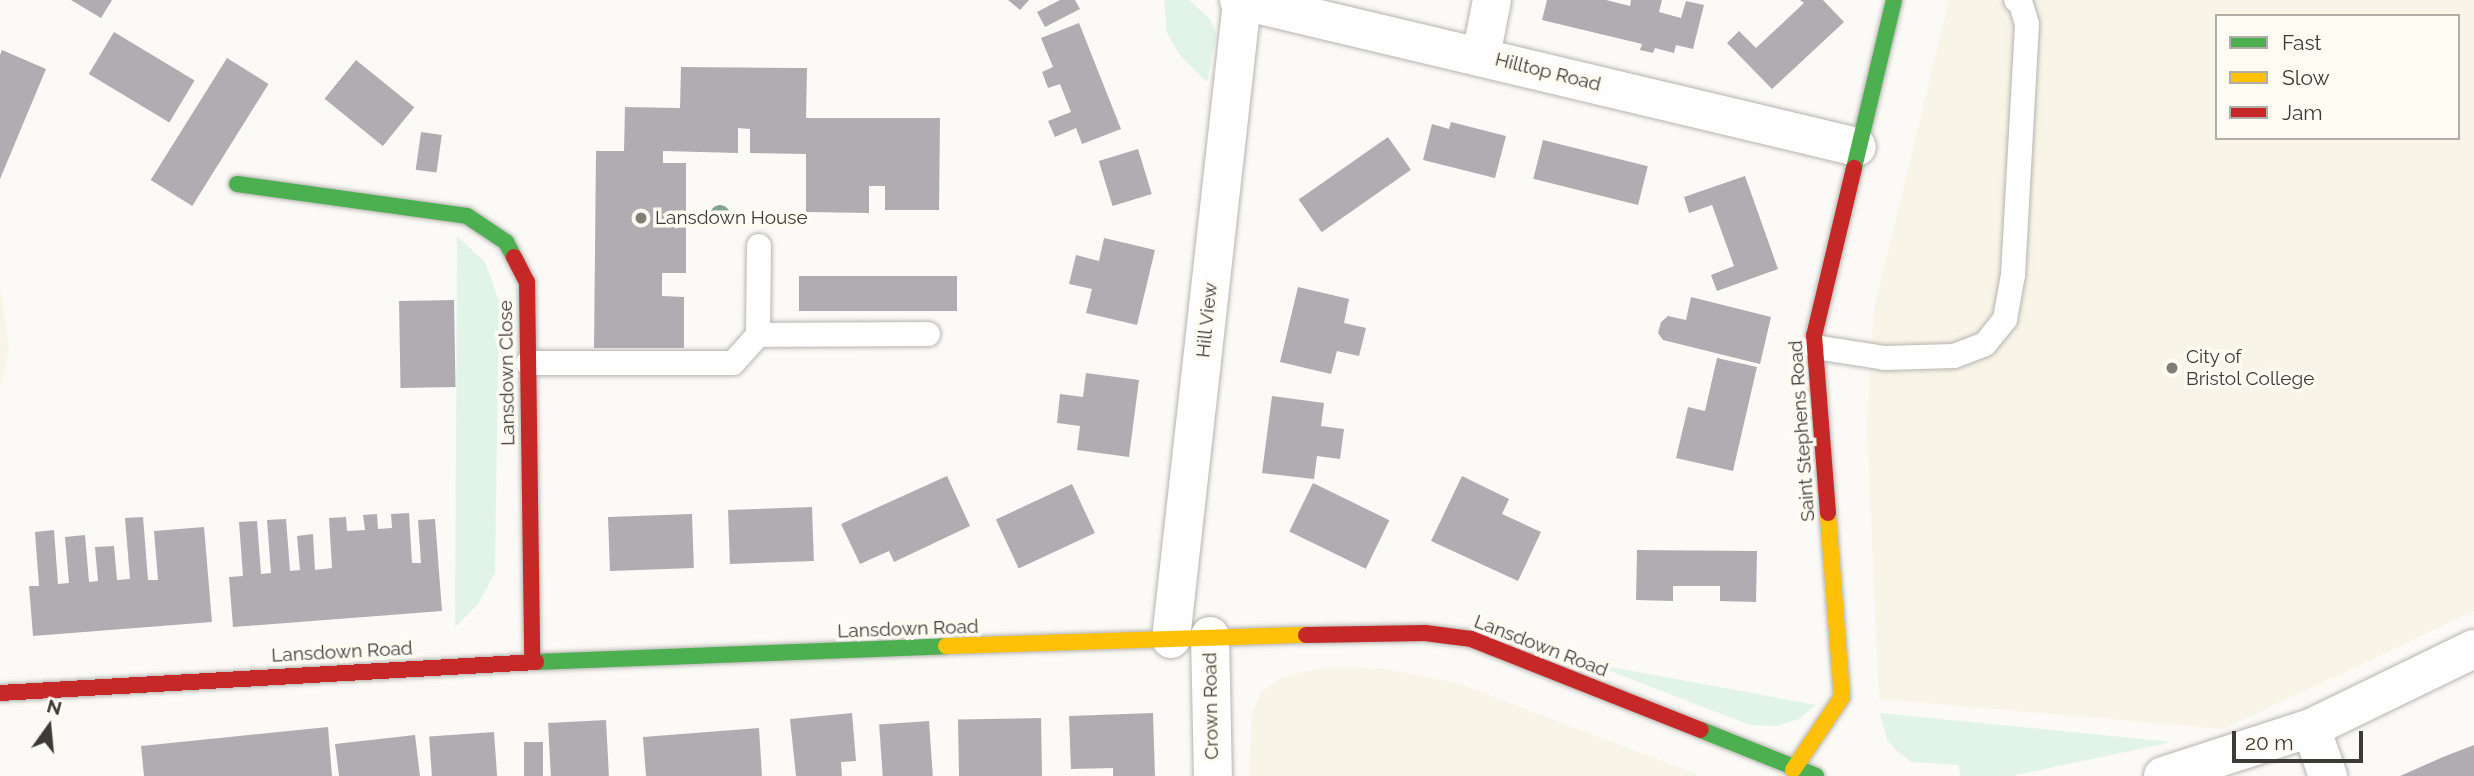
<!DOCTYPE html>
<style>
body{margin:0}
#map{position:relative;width:2474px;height:776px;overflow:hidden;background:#fbfaf6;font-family:Raleway,sans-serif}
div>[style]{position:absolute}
.built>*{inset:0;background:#f8f4e7}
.green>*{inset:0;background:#e2f4e7}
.building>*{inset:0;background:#b1acb2;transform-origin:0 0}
.roads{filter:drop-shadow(0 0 2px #b5b4b0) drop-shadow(0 0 2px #b5b4b0)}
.lane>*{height:24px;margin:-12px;padding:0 12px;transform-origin:12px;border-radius:12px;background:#fefefe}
.street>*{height:38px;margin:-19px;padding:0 19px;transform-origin:19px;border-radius:19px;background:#fefefe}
.fast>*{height:16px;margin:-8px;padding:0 8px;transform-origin:8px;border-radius:8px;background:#4caf50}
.slow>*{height:16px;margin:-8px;padding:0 8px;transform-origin:8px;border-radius:8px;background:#ffc107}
.jam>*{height:16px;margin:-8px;padding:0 8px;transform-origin:8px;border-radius:8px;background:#c62828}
.trees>*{width:20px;height:20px;margin:-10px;border-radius:50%;background:#81a491}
.dots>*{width:19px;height:19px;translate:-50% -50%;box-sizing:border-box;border:4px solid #fefbf3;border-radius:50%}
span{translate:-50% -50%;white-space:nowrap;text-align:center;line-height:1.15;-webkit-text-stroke:7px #fefbf3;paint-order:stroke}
.street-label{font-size:19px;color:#3d3b36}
.poi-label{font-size:19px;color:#3d3b36}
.left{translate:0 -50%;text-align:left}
.legend{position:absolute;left:2215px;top:14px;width:245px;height:126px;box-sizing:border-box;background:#fefbf3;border:2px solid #b1aea7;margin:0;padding:9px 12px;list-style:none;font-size:21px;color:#3d3b36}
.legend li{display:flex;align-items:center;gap:14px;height:35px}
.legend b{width:35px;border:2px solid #b1aea7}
.north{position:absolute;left:14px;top:692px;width:70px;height:70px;-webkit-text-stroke:5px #fefbf3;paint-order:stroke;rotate:15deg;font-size:19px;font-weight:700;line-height:28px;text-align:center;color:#3d3b36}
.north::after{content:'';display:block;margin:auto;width:24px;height:32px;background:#3d3b36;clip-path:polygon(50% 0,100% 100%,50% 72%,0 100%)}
.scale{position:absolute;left:2232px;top:731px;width:131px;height:32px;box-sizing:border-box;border:4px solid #3d3b36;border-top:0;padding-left:9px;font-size:21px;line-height:24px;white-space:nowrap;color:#3d3b36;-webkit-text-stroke:5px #fefbf3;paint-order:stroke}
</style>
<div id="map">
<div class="built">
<div style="clip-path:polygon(evenodd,1949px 0,2474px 0,2474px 611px,2224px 729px,1879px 699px,1867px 427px,1874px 309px,1949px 0,2217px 16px,2458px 16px,2458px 138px,2217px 138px,2217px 16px)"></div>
<div style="clip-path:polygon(0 284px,9px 349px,0 387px)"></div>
<div style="clip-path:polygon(1344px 667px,1386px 669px,1460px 684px,1701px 776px,1249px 776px,1252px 713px,1262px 691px,1281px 679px,1310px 670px)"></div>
</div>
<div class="green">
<div style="clip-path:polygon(1164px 0,1189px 0,1210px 19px,1216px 34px,1207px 82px,1181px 57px,1167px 33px)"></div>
<div style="clip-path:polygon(457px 236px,485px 262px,499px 301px,495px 573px,478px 604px,455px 627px)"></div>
<div style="clip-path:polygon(1589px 663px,1816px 705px,1799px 719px,1776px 726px,1750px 725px)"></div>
<div style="clip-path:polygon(1880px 713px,2172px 742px,2012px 776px,1961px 776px,1958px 765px,1911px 762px,1897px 751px,1887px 740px)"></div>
</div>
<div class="building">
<div style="clip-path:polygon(71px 0,112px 0,101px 18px)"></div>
<div style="clip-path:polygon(1008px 0,1029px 0,1020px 10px)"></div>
<div style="clip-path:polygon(1060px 0,1075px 0,1080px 9px,1045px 27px,1037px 12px)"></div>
<div style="clip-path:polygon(1547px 0,1606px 0,1630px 6px,1631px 0,1662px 0,1659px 12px,1681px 18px,1686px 1px,1704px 5px,1693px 49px,1676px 45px,1674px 53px,1655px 48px,1653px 53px,1640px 50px,1642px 44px,1542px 20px)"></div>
<div style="clip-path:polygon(1800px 0,1823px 0,1844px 22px,1772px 89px,1727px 43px,1739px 31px,1756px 48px,1804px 3px)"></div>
<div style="clip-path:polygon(1079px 23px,1121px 129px,1082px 144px,1076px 128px,1055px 137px,1048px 121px,1071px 112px,1060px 84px,1048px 88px,1042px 72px,1053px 67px,1041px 38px)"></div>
<div style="left:114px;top:32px;width:94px;height:49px;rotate:31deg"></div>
<div style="clip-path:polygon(2px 50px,46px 69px,0 179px,0 55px)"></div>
<div style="left:227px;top:58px;width:49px;height:144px;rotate:32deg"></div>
<div style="left:356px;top:60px;width:75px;height:50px;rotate:39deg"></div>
<div style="clip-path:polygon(681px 67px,807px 68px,806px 118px,940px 118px,939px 210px,885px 210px,885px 186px,869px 186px,869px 213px,806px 212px,806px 154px,750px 153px,750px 129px,738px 128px,738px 153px,663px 151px,663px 163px,686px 163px,686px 273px,662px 273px,662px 296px,684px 297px,684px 348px,594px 348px,596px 151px,624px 151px,625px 107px,680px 108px)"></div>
<div style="clip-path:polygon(1451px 122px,1506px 136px,1495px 178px,1423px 160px,1432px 124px,1449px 129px)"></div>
<div style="left:421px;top:132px;width:21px;height:38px;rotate:8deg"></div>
<div style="left:1388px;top:137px;width:40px;height:109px;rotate:55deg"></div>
<div style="left:1543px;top:140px;width:108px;height:40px;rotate:14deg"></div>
<div style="left:1138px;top:149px;width:47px;height:41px;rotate:73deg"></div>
<div style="clip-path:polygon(1745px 176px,1778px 269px,1717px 291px,1711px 275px,1734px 266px,1712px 205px,1689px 213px,1684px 197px)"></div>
<div style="clip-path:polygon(1104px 238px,1155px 250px,1137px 325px,1086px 313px,1092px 289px,1069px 284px,1076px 255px,1099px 261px)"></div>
<div style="left:799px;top:276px;width:158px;height:35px"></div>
<div style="clip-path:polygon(1298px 287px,1349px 299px,1344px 323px,1366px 328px,1359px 356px,1337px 351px,1331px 374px,1280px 362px)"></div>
<div style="clip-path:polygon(1691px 297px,1771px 317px,1760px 364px,1663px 340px,1658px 333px,1661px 322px,1668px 316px,1686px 320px)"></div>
<div style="left:454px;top:300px;width:87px;height:55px;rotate:89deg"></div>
<div style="clip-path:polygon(1717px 358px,1757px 367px,1733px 471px,1676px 458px,1688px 407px,1705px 411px)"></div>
<div style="clip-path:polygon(1086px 373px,1139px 380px,1129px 457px,1077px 450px,1080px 426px,1057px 423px,1060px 394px,1083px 397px)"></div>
<div style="clip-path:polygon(1272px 396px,1324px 403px,1321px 426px,1344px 429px,1340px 459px,1317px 456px,1314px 479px,1262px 473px)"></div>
<div style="clip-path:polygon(947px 476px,970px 526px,894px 562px,889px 551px,860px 564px,841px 524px)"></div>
<div style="clip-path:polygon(1462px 476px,1509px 499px,1502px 514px,1541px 532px,1518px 581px,1431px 541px)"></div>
<div style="left:1313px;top:483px;width:85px;height:54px;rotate:26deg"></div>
<div style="left:1072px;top:484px;width:54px;height:84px;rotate:65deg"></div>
<div style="left:812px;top:507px;width:54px;height:84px;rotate:88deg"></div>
<div style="clip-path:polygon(409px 513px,412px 563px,421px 563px,418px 520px,435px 519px,442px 611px,233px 627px,229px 577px,243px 576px,239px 522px,257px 521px,261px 574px,271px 573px,267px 520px,286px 519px,290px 571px,300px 570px,297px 536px,313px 534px,315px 570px,332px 568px,329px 518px,346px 517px,347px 531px,365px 530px,363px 515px,377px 514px,378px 529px,392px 528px,391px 514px)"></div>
<div style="left:692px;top:514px;width:54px;height:84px;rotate:88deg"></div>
<div style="clip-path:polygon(143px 517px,148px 580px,158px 580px,154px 531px,204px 527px,212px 622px,33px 636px,29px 586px,39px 586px,35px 532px,54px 530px,58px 584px,69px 583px,65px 537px,85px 535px,89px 582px,98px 581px,95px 547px,114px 546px,117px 580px,130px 579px,125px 518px)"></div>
<div style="clip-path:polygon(1637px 550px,1757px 551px,1756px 602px,1720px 601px,1720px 586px,1673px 586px,1673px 601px,1636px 600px)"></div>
<div style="clip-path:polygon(852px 713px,856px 761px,841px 762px,842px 776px,796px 776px,790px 719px)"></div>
<div style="clip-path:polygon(1153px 713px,1155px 776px,1113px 776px,1113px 768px,1071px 769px,1069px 716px)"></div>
<div style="left:1041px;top:718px;width:58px;height:83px;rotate:89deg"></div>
<div style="left:606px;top:720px;width:56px;height:58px;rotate:87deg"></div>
<div style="left:929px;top:721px;width:55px;height:50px;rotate:86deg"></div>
<div style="clip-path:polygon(328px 727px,332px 776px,144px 776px,141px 746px)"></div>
<div style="clip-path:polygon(759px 728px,762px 776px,646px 776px,643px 737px)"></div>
<div style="left:494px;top:732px;width:44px;height:65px;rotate:86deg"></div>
<div style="clip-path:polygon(415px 735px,420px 776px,339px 776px,335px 744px)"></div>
<div style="left:524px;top:742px;width:19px;height:34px"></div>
<div style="clip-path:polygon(2474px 745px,2474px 776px,2400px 776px,2443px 757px)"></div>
</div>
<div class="roads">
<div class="lane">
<div style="left:758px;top:335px;width:170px;rotate:-0.3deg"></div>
<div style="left:1815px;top:347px;width:71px;rotate:8.9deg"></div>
<div style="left:1885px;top:358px;width:69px;rotate:-1.7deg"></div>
<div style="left:1954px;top:356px;width:33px;rotate:-21deg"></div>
<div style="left:1985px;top:344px;width:32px;rotate:-51deg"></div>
<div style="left:2005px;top:319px;width:45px;rotate:-79.7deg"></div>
<div style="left:2013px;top:275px;width:251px;rotate:-86.8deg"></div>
<div style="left:2027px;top:24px;width:24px;rotate:-107deg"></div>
<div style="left:2020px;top:1px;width:4px;rotate:-166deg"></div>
<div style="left:528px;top:363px;width:205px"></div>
<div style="left:733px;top:363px;width:38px;rotate:-48deg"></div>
<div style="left:758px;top:335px;width:89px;rotate:-89.4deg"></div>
</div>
<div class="street">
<div style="left:1239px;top:0;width:635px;rotate:13.38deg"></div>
<div style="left:1481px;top:56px;width:57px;rotate:-78.9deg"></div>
<div style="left:1210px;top:636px;width:140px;rotate:88.8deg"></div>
<div style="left:1171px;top:639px;width:641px;rotate:-83.64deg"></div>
<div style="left:2311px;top:728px;width:51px;rotate:70.5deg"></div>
<div style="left:2163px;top:776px;width:156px;rotate:-18deg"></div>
<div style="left:2311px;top:728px;width:181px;rotate:-25.9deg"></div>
</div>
<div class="fast">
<div style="left:1854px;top:168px;width:173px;rotate:-76.6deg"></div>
<div style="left:237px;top:184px;width:232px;rotate:7.9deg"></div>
<div style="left:467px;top:216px;width:47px;rotate:33.7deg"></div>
<div style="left:506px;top:242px;width:17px;rotate:62deg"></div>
<div style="left:536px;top:662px;width:410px;rotate:-2.2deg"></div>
<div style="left:1701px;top:730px;width:124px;rotate:21.8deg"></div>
</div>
<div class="slow">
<div style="left:946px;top:646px;width:360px;rotate:-1.8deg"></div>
<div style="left:1793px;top:770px;width:88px;rotate:-56.1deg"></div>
<div style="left:1842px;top:697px;width:185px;rotate:-94.4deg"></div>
</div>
<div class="jam">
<div style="left:514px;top:257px;width:28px;rotate:63deg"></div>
<div style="left:527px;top:282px;width:380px;rotate:89.2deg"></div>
<div style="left:1828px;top:513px;width:178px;rotate:-94.5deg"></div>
<div style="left:1814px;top:336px;width:173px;rotate:-76.6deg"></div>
<div style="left:1306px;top:635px;width:119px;rotate:-1deg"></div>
<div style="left:1425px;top:633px;width:46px;rotate:7.4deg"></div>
<div style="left:1471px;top:639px;width:247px;rotate:21.6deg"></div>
<div style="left:0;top:693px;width:537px;rotate:-3.31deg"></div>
</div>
</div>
<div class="trees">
<div style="left:720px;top:215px"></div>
</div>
<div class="dots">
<div style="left:641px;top:218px;background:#807e79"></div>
<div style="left:2172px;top:368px;background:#807e79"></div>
</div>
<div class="street-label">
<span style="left:1548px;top:72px;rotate:14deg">Hilltop Road</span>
<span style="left:1207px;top:320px;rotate:-84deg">Hill View</span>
<span style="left:507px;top:373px;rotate:-91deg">Lansdown Close</span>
<span style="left:1802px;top:431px;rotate:-94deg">Saint Stephens Road</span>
<span style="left:908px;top:629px;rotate:-2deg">Lansdown Road</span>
<span style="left:1541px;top:646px;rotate:21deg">Lansdown Road</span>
<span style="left:342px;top:652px;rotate:-3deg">Lansdown Road</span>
<span style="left:1211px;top:706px;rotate:-91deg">Crown Road</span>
</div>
<div class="poi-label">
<span class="left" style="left:655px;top:218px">Lansdown House</span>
<span class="left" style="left:2186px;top:368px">City of<br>Bristol College</span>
</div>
<ul class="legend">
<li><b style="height:9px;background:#4caf50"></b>Fast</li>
<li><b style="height:9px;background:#ffc107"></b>Slow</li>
<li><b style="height:9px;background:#c62828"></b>Jam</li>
</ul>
<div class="north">N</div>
<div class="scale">20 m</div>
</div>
